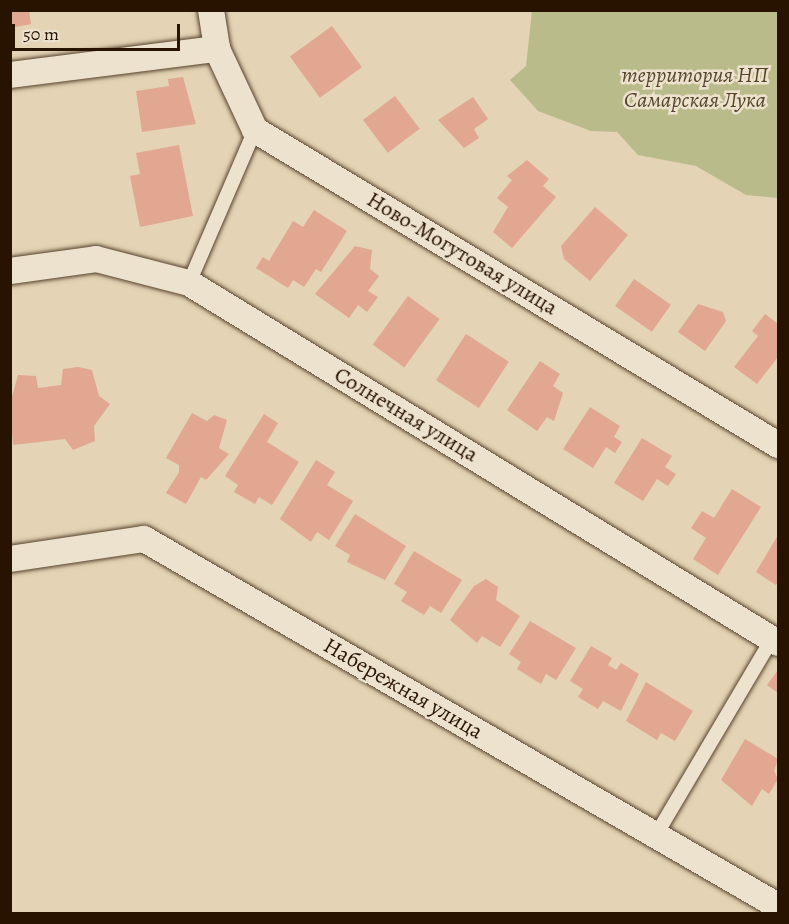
<!DOCTYPE html>
<meta charset="utf-8">
<style>
body{margin:0}
#map{position:relative;width:789px;height:924px;overflow:hidden;background:#e4d3b4;font-family:Alegreya,serif}
div>[style]{position:absolute}
.green>*{inset:0;background:#b9bb8a}
.building>*{inset:0;background:#e2a791;transform-origin:0 0}
.roads{filter:drop-shadow(0 0 2px #57422d) drop-shadow(0 0 2px #57422d)}
.lane>*{height:14px;margin:-7px;padding:0 7px;transform-origin:7px;border-radius:7px;background:#ede2ce}
.street>*{height:26px;margin:-13px;padding:0 13px;transform-origin:13px;border-radius:13px;background:#ede2ce}
span{translate:-50% -50%;white-space:nowrap;text-align:center;line-height:1.15;-webkit-text-stroke:5px #ede2ce;paint-order:stroke}
.park-label{font-size:22px;color:#544529;font-style:italic}
.street-label{font-size:22px;color:#281200}
.frame{position:absolute;inset:0;border:12px solid #281200;pointer-events:none}
.scale{position:absolute;left:12px;top:24px;width:168px;height:27px;box-sizing:border-box;border:3px solid #281200;border-top:0;padding-left:8px;font-size:18px;line-height:21px;white-space:nowrap;color:#281200;-webkit-text-stroke:4px #ede2ce;paint-order:stroke}
</style>
<div id="map">
<div class="green">
<div style="clip-path:polygon(532px 11px,778px 11px,778px 198px,746px 195px,696px 166px,638px 155px,617px 132px,591px 131px,538px 111px,510px 80px,526px 66px)"></div>
</div>
<div class="building">
<div style="clip-path:polygon(10px 10px,29px 10px,31px 24px,10px 28px)"></div>
<div style="left:332px;top:26px;width:51px;height:52px;rotate:54deg"></div>
<div style="clip-path:polygon(183px 77px,196px 124px,142px 132px,136px 91px,169px 86px,168px 79px)"></div>
<div style="left:395px;top:96px;width:41px;height:40px;rotate:53deg"></div>
<div style="clip-path:polygon(473px 97px,488px 119px,474px 129px,479px 138px,464px 148px,438px 120px)"></div>
<div style="clip-path:polygon(179px 145px,193px 216px,140px 227px,130px 176px,140px 174px,136px 153px)"></div>
<div style="clip-path:polygon(527px 160px,549px 179px,543px 186px,556px 197px,512px 248px,493px 232px,508px 207px,497px 198px,512px 180px,507px 176px)"></div>
<div style="clip-path:polygon(595px 207px,628px 235px,590px 281px,564px 259px,561px 246px)"></div>
<div style="clip-path:polygon(314px 210px,347px 231px,321px 272px,316px 269px,304px 287px,293px 280px,288px 288px,256px 268px,263px 257px,269px 261px,293px 221px,303px 227px)"></div>
<div style="clip-path:polygon(355px 246px,372px 250px,370px 269px,379px 276px,368px 291px,378px 297px,367px 312px,358px 305px,349px 318px,315px 294px)"></div>
<div style="left:634px;top:279px;width:45px;height:33px;rotate:35deg"></div>
<div style="left:408px;top:296px;width:39px;height:60px;rotate:36deg"></div>
<div style="clip-path:polygon(698px 304px,723px 312px,726px 321px,705px 351px,678px 332px)"></div>
<div style="clip-path:polygon(765px 314px,778px 324px,778px 357px,757px 384px,734px 367px,758px 336px,752px 331px)"></div>
<div style="left:466px;top:334px;width:51px;height:55px;rotate:33deg"></div>
<div style="clip-path:polygon(540px 361px,560px 374px,553px 386px,563px 393px,554px 421px,547px 417px,537px 431px,507px 410px)"></div>
<div style="clip-path:polygon(78px 367px,92px 370px,99px 396px,110px 404px,94px 426px,95px 441px,73px 450px,65px 439px,13px 445px,10px 404px,18px 375px,36px 376px,38px 388px,61px 385px,63px 369px)"></div>
<div style="clip-path:polygon(590px 407px,620px 426px,614px 437px,622px 442px,615px 453px,606px 447px,593px 468px,563px 449px)"></div>
<div style="clip-path:polygon(192px 413px,207px 421px,214px 415px,227px 420px,219px 448px,229px 454px,206px 480px,201px 477px,186px 504px,166px 493px,179px 472px,179px 465px,166px 458px)"></div>
<div style="clip-path:polygon(264px 414px,278px 423px,267px 442px,299px 462px,272px 505px,259px 497px,255px 504px,234px 492px,238px 485px,225px 476px)"></div>
<div style="clip-path:polygon(642px 438px,672px 456px,665px 467px,676px 474px,668px 486px,657px 479px,643px 501px,614px 483px)"></div>
<div style="clip-path:polygon(316px 460px,335px 472px,327px 485px,353px 501px,329px 540px,317px 532px,311px 542px,280px 519px)"></div>
<div style="clip-path:polygon(732px 489px,761px 507px,718px 575px,693px 559px,706px 538px,691px 528px,702px 511px,714px 518px)"></div>
<div style="clip-path:polygon(355px 514px,406px 546px,385px 580px,347px 562px,350px 555px,335px 546px)"></div>
<div style="clip-path:polygon(778px 535px,778px 581px,776px 585px,756px 572px)"></div>
<div style="clip-path:polygon(414px 551px,462px 580px,441px 613px,430px 606px,424px 615px,401px 601px,407px 592px,394px 584px)"></div>
<div style="clip-path:polygon(486px 579px,498px 587px,496px 600px,520px 616px,500px 647px,482px 636px,477px 643px,450px 620px,474px 586px)"></div>
<div style="clip-path:polygon(530px 621px,576px 648px,556px 680px,546px 674px,541px 684px,517px 669px,521px 662px,509px 654px)"></div>
<div style="clip-path:polygon(591px 646px,612px 658px,608px 665px,616px 670px,621px 663px,639px 674px,621px 711px,603px 701px,598px 709px,578px 697px,583px 689px,570px 681px)"></div>
<div style="clip-path:polygon(778px 670px,778px 693px,767px 685px)"></div>
<div style="clip-path:polygon(646px 682px,693px 711px,675px 741px,661px 733px,657px 740px,626px 721px)"></div>
<div style="clip-path:polygon(745px 739px,778px 759px,774px 771px,778px 779px,769px 794px,762px 789px,752px 806px,721px 780px)"></div>
</div>
<div class="roads">
<div class="lane">
<div style="left:189px;top:283px;width:167px;rotate:-66.7deg"></div>
<div style="left:656px;top:835px;width:228px;rotate:-59.4deg"></div>
</div>
<div class="street">
<div style="left:211px;top:10px;width:39px;rotate:81deg"></div>
<div style="left:217px;top:49px;width:89px;rotate:64.9deg"></div>
<div style="left:255px;top:130px;width:611px;rotate:31.06deg"></div>
<div style="left:10px;top:75px;width:209px;rotate:-7.2deg"></div>
<div style="left:10px;top:271px;width:87px;rotate:-7.9deg"></div>
<div style="left:96px;top:259px;width:96px;rotate:14.5deg"></div>
<div style="left:189px;top:283px;width:690px;rotate:31.43deg"></div>
<div style="left:10px;top:559px;width:135px;rotate:-8.5deg"></div>
<div style="left:144px;top:539px;width:733px;rotate:30.07deg"></div>
</div>
</div>
<div class="park-label">
<span style="left:695px;top:88px">территория НП<br>Самарская Лука</span>
</div>
<div class="street-label">
<span style="left:462px;top:254px;rotate:31deg">Ново-Могутовая улица</span>
<span style="left:406px;top:415px;rotate:31deg">Солнечная улица</span>
<span style="left:403px;top:689px;rotate:30deg">Набережная улица</span>
</div>
<div class="frame"></div>
<div class="scale">50 m</div>
</div>
